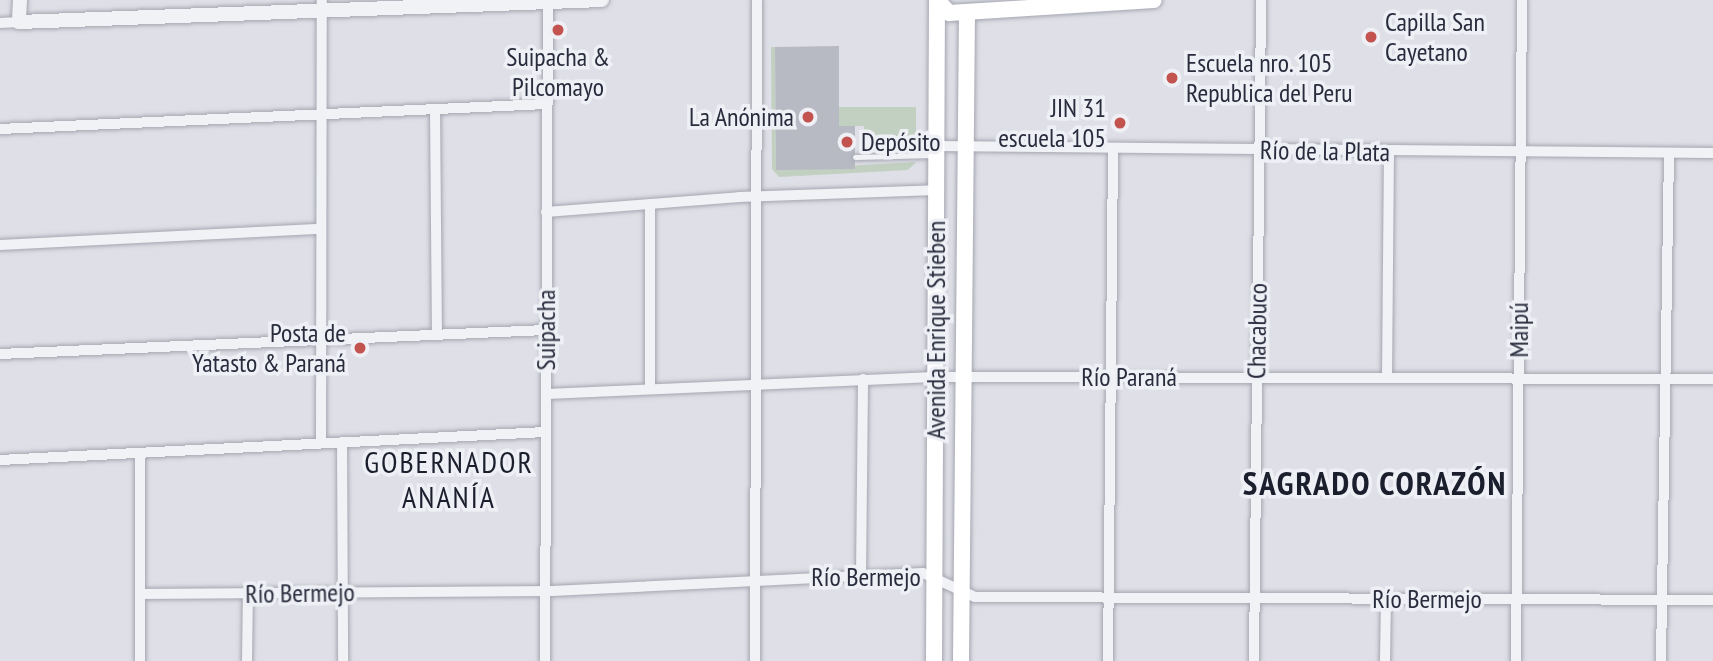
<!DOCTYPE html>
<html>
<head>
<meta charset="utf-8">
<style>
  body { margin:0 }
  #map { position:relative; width:1713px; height:661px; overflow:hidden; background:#dfe0e7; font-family:"PT Sans Narrow",sans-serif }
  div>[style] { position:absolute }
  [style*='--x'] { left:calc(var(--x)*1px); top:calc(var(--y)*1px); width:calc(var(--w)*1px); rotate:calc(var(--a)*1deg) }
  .green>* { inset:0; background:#c2d0c1 }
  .building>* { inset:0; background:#b7b9c3 }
  .roads { filter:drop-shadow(0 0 2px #a5a6b1) drop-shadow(0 0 2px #a5a6b1) }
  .service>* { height:5px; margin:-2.5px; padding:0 2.5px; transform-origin:2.5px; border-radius:2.5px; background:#f1f2f6 }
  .minor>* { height:10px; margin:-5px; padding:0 5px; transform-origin:5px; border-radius:5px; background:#f1f2f6 }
  .tertiary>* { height:14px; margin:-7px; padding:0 7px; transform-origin:7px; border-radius:7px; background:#f1f2f6 }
  .secondary>* { height:16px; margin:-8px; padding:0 8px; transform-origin:8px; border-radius:8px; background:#fff }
  .dots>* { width:19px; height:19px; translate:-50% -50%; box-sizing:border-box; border:4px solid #eef0f5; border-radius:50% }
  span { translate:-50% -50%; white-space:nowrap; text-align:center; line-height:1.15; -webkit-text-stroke:7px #eef0f5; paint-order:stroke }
  .poi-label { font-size:26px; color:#292c3d }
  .left { translate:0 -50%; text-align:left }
  .right { translate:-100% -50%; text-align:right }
  .street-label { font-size:26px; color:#292c3d }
  .quarter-label { font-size:30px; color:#1b1e2d; letter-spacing:2px }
  .district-label { font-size:33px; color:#1b1e2d; font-weight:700; letter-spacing:2px }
</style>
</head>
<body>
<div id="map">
  <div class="green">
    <div style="clip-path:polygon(771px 47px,775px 47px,776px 170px,916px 162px,908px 170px,779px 177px,772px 169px)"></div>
    <div style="clip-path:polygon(839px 107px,916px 107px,916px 149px,864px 147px,864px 126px,839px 126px)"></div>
  </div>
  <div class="building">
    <div style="clip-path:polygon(839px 46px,839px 126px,855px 126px,855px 169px,776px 170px,775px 47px)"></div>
  </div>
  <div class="roads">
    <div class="service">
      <div style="--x:855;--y:157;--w:78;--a:-1.5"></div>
    </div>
    <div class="minor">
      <div style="--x:0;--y:23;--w:19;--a:-3"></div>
      <div style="--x:435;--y:109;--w:226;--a:89.5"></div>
      <div style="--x:0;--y:129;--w:548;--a:-2.62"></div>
      <div style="--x:936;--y:146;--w:777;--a:0.52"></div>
      <div style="--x:546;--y:212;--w:194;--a:-4.4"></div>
      <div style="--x:739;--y:197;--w:197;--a:-2"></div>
      <div style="--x:0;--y:245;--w:321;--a:-2.9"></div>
      <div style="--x:0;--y:354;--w:547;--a:-2.52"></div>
      <div style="--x:1387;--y:378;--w:226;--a:-89.5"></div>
      <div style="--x:650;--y:389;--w:185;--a:-90"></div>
      <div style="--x:546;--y:394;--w:389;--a:-2.5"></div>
      <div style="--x:935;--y:377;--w:778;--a:0.15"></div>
      <div style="--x:342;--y:442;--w:219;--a:89.7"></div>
      <div style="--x:321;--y:443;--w:443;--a:-89.9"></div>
      <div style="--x:140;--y:453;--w:208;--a:90"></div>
      <div style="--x:0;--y:460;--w:547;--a:-2.94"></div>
      <div style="--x:861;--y:575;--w:196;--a:-89.4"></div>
      <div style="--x:140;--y:594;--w:412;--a:-0.4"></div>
      <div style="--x:552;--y:591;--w:371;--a:-2.8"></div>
      <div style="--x:923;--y:573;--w:57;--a:24.8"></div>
      <div style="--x:975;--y:597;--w:738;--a:0.23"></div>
      <div style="--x:247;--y:661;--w:68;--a:-89.2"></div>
      <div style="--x:545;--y:661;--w:661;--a:-89.74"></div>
      <div style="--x:755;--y:661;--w:661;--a:-89.83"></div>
      <div style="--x:1108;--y:661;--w:513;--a:-89.44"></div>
      <div style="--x:1254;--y:661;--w:661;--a:-89.39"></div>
      <div style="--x:1385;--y:661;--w:63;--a:-89.1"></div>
      <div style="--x:1516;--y:661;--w:661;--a:-89.48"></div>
      <div style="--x:1661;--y:661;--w:508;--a:-89.1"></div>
    </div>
    <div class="tertiary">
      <div style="--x:20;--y:0;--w:22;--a:93"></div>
      <div style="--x:19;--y:22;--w:583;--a:-2.16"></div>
    </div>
    <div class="secondary">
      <div style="--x:937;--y:0;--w:18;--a:47"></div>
      <div style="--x:949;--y:13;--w:205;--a:-3.6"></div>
      <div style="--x:934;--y:661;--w:661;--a:-89.74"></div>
      <div style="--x:961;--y:661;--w:649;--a:-89.47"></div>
    </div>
  </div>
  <div class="dots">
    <div style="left:558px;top:30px;background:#c2534e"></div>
    <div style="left:1371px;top:37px;background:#c2534e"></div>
    <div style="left:1172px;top:78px;background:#c2534e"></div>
    <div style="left:808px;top:117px;background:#c2534e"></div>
    <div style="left:1120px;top:123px;background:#c2534e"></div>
    <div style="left:847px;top:142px;background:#c2534e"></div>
    <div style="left:360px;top:348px;background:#c2534e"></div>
  </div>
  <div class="poi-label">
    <span class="left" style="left:1385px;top:37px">Capilla San<br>Cayetano</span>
    <span style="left:558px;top:72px">Suipacha &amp;<br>Pilcomayo</span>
    <span class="left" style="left:1186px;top:78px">Escuela nro. 105<br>Republica del Peru</span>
    <span class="right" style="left:1106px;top:123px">JIN 31<br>escuela 105</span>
    <span class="right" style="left:794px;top:117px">La Anónima</span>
    <span class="left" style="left:861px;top:142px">Depósito</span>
    <span class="right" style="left:346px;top:348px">Posta de<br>Yatasto &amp; Paraná</span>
  </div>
  <div class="street-label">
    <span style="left:1325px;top:151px;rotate:1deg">Río de la Plata</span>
    <span style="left:546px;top:330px;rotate:-90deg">Suipacha</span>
    <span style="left:936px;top:330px;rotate:-90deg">Avenida Enrique Stieben</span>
    <span style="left:1519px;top:330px;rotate:-90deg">Maipú</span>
    <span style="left:1257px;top:331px;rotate:-89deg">Chacabuco</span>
    <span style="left:1129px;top:377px">Río Paraná</span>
    <span style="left:866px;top:577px">Río Bermejo</span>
    <span style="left:300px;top:593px;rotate:-1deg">Río Bermejo</span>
    <span style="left:1427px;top:599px">Río Bermejo</span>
  </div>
  <div class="quarter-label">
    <span style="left:449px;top:479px">GOBERNADOR<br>ANANÍA</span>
  </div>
  <div class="district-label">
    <span style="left:1375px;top:483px">SAGRADO CORAZÓN</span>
  </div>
</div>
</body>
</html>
